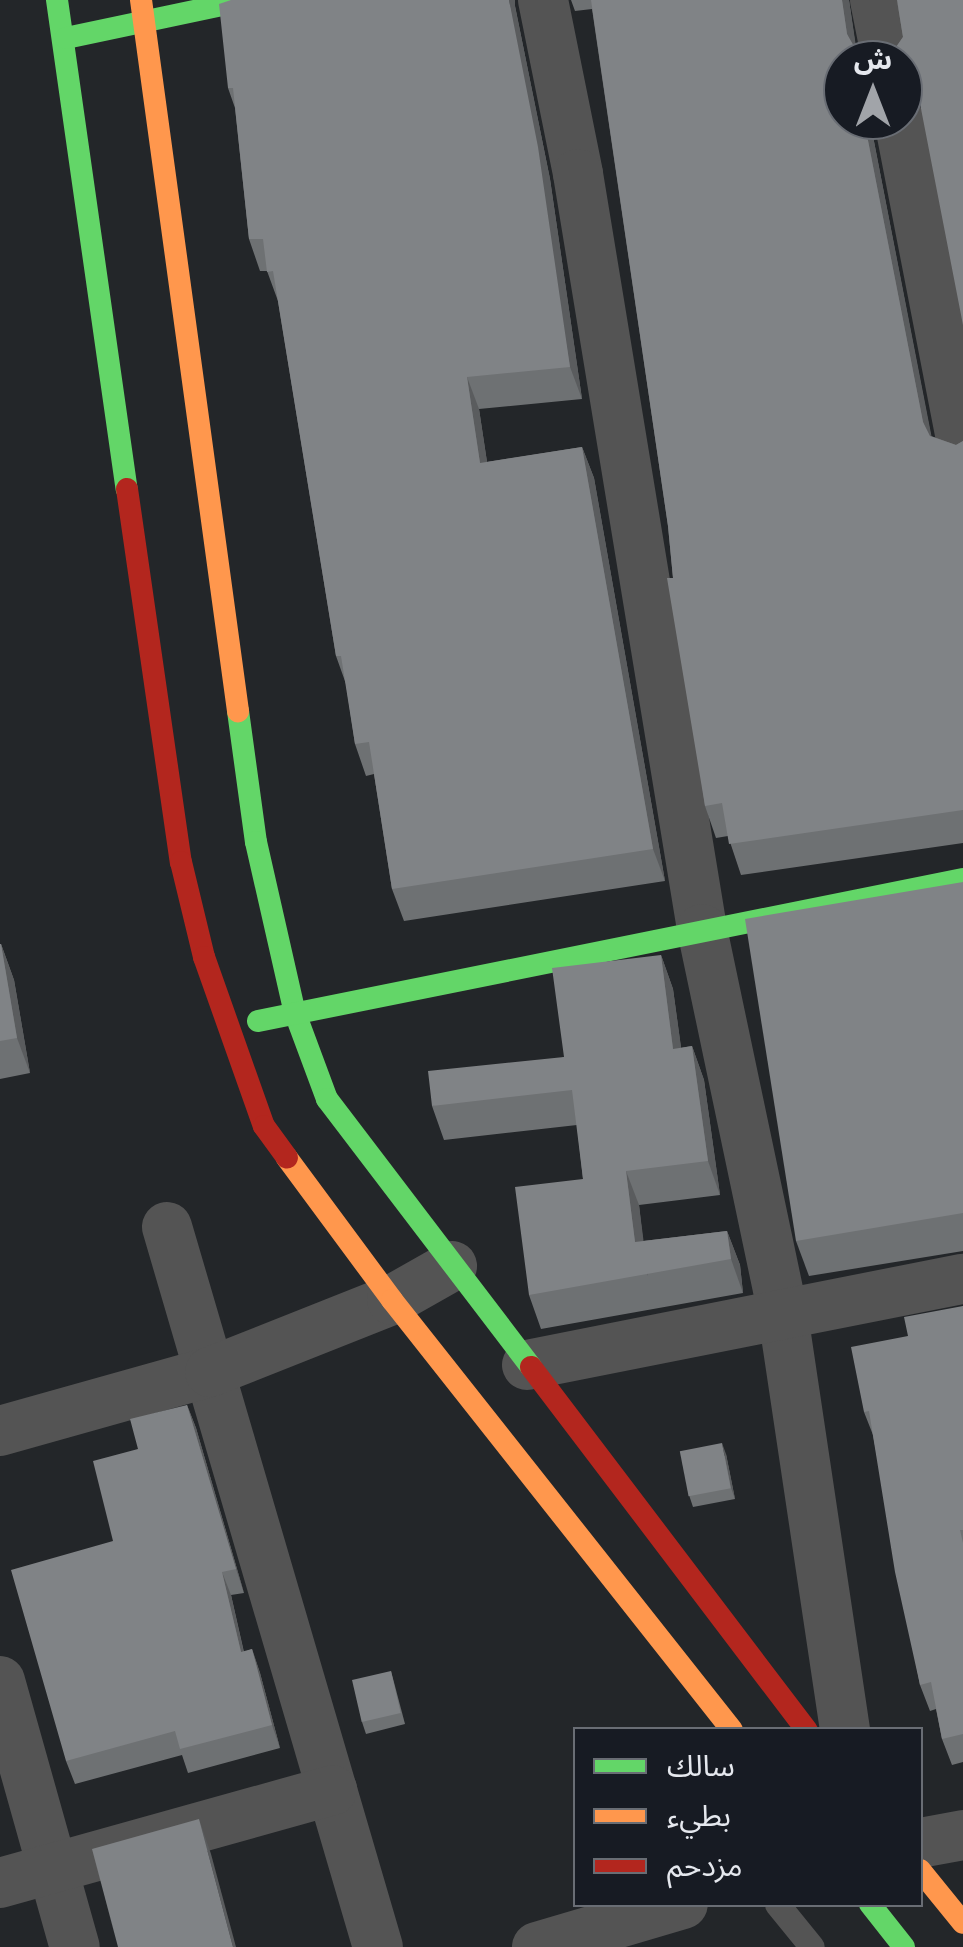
<!DOCTYPE html>
<html>
<head>
<meta charset="utf-8">
<style>
  body { margin:0 }
  #map { position:relative; width:963px; height:1947px; overflow:hidden; background:#232629; font-family:Overpass,"Noto Sans Arabic",sans-serif }
  div>[style] { position:absolute }
  [style*='--x'] { left:calc(var(--x)*1px); top:calc(var(--y)*1px); width:calc(var(--w)*1px); rotate:calc(var(--a)*1deg) }
  .lane>* { height:25px; margin:-12.5px; padding:0 12.5px; transform-origin:12.5px; border-radius:12.5px; background:#545454 }
  .street>* { height:50px; margin:-25px; padding:0 25px; transform-origin:25px; border-radius:25px; background:#545454 }
  .fast>* { height:22px; margin:-11px; padding:0 11px; transform-origin:11px; border-radius:11px; background:#63d668 }
  .slow>* { height:22px; margin:-11px; padding:0 11px; transform-origin:11px; border-radius:11px; background:#ff974d }
  .jam>* { height:22px; margin:-11px; padding:0 11px; transform-origin:11px; border-radius:11px; background:#b3261e }
  .wall>* { inset:0; background:#6e7173 }
  .shaded-wall>* { inset:0; background:#5a5c5e }
  .building>* { inset:0; background:#808386; transform-origin:0 0 }
  span { translate:-50% -50%; white-space:nowrap; text-align:center; line-height:1.15; -webkit-text-stroke:10px #171b23; paint-order:stroke }
  .legend { position:absolute; left:573px; top:1727px; width:350px; height:180px; box-sizing:border-box; background:#171b23; border:2px solid #696d74; margin:0; padding:12px 18px; list-style:none; font-size:30px; color:#e5e8ee }
  .legend li { display:flex; align-items:center; gap:20px; height:50px }
  .legend b { width:50px; border:2px solid #696d74 }
  .north { position:absolute; left:823px; top:40px; width:100px; height:100px; box-sizing:border-box; background:#171b23; border:2px solid #696d74; border-radius:50%; rotate:0deg; font-size:28px; font-weight:700; line-height:40px; text-align:center; color:#e5e8ee }
  .north::after { content:''; display:block; margin:auto; width:35px; height:45px; background:#a1a4a9; clip-path:polygon(50% 0,100% 100%,50% 72%,0 100%) }
</style>
</head>
<body>
<div id="map">
  <div class="lane">
    <div style="--x:777;--y:1904;--w:55;--a:50.9"></div>
  </div>
  <div class="street">
    <div style="--x:543;--y:0;--w:177;--a:78.6"></div>
    <div style="--x:578;--y:174;--w:765;--a:80.67"></div>
    <div style="--x:702;--y:929;--w:394;--a:78.1"></div>
    <div style="--x:783;--y:1315;--w:420;--a:81.5"></div>
    <div style="--x:875;--y:0;--w:61;--a:78.7"></div>
    <div style="--x:899;--y:120;--w:334;--a:79"></div>
    <div style="--x:167;--y:1227;--w:750;--a:73.67"></div>
    <div style="--x:527;--y:1365;--w:444;--a:-11.2"></div>
    <div style="--x:0;--y:1431;--w:218;--a:-15.7"></div>
    <div style="--x:210;--y:1372;--w:196;--a:-21.6"></div>
    <div style="--x:392;--y:1300;--w:69;--a:-29.5"></div>
    <div style="--x:0;--y:1681;--w:276;--a:74.3"></div>
    <div style="--x:920;--y:1843;--w:44;--a:-10.5"></div>
    <div style="--x:0;--y:1883;--w:345;--a:-15.6"></div>
    <div style="--x:537;--y:1947;--w:152;--a:-16.4"></div>
  </div>
  <div class="fast">
    <div style="--x:57;--y:0;--w:494;--a:81.9"></div>
    <div style="--x:66;--y:38;--w:185;--a:-11.9"></div>
    <div style="--x:238;--y:711;--w:132;--a:82.2"></div>
    <div style="--x:256;--y:842;--w:175;--a:77.2"></div>
    <div style="--x:295;--y:1013;--w:92;--a:69.6"></div>
    <div style="--x:327;--y:1099;--w:337;--a:52.7"></div>
    <div style="--x:258;--y:1021;--w:719;--a:-11.39"></div>
    <div style="--x:870;--y:1904;--w:55;--a:51.7"></div>
  </div>
  <div class="slow">
    <div style="--x:141;--y:0;--w:718;--a:82.23"></div>
    <div style="--x:287;--y:1158;--w:177;--a:53.5"></div>
    <div style="--x:392;--y:1300;--w:548;--a:51.67"></div>
    <div style="--x:920;--y:1870;--w:68;--a:50.9"></div>
  </div>
  <div class="jam">
    <div style="--x:127;--y:489;--w:377;--a:81.8"></div>
    <div style="--x:181;--y:862;--w:98;--a:76.4"></div>
    <div style="--x:204;--y:957;--w:179;--a:70.5"></div>
    <div style="--x:264;--y:1126;--w:39;--a:54"></div>
    <div style="--x:531;--y:1367;--w:456;--a:52.8"></div>
  </div>
  <div class="wall">
    <div style="clip-path:polygon(571px 0,849px 0,856px 49px,867px 56px,894px 50px,903px 37px,897px 0,919px 100px,909px 93px,903px 93px,903px 60px,843px 60px,843px 120px,871px 120px,871px 126px,931px 436px,956px 445px,963px 441px,963px 843px,741px 875px,728px 836px,716px 838px,705px 806px,673px 578px,668px 526px,592px 9px,575px 11px)"></div>
    <div style="clip-path:polygon(515px 6px,550px 179px,582px 399px,479px 409px,487px 462px,582px 447px,594px 478px,665px 881px,404px 921px,392px 889px,374px 774px,366px 776px,355px 744px,346px 684px,336px 656px,278px 301px,267px 271px,260px 271px,249px 239px,235px 108px,228px 88px)"></div>
    <div style="clip-path:polygon(963px 882px,963px 1251px,809px 1276px,796px 1241px)"></div>
    <div style="clip-path:polygon(0 944px,1px 944px,14px 980px,30px 1073px,0 1079px)"></div>
    <div style="clip-path:polygon(661px 955px,673px 989px,681px 1048px,692px 1046px,704px 1080px,720px 1195px,639px 1205px,643px 1241px,727px 1231px,740px 1265px,743px 1293px,541px 1329px,529px 1295px,583px 1179px,577px 1125px,444px 1140px,432px 1106px,564px 1057px)"></div>
    <div style="clip-path:polygon(963px 1306px,963px 1762px,952px 1765px,942px 1739px,936px 1709px,930px 1711px,920px 1685px,873px 1435px,864px 1412px,908px 1336px)"></div>
    <div style="clip-path:polygon(187px 1405px,196px 1428px,244px 1593px,231px 1595px,244px 1652px,252px 1649px,260px 1673px,280px 1748px,188px 1773px,182px 1755px,75px 1784px,66px 1761px,113px 1541px,138px 1449px)"></div>
    <div style="clip-path:polygon(726px 1454px,735px 1499px,693px 1507px,689px 1495px)"></div>
    <div style="clip-path:polygon(391px 1671px,405px 1724px,366px 1734px,362px 1722px)"></div>
  </div>
  <div class="shaded-wall">
    <div style="clip-path:polygon(509px 0,515px 0,515px 6px,550px 179px,582px 399px,570px 367px)"></div>
    <div style="clip-path:polygon(842px 0,849px 0,858px 60px,847px 34px)"></div>
    <div style="clip-path:polygon(864px 120px,871px 120px,871px 126px,935px 454px,923px 422px)"></div>
    <div style="clip-path:polygon(467px 377px,479px 409px,492px 495px,480px 463px)"></div>
    <div style="clip-path:polygon(582px 447px,594px 478px,665px 881px,653px 849px)"></div>
    <div style="clip-path:polygon(1px 944px,14px 980px,30px 1073px,17px 1038px)"></div>
    <div style="clip-path:polygon(661px 955px,673px 989px,686px 1083px,673px 1049px)"></div>
    <div style="clip-path:polygon(692px 1046px,704px 1080px,720px 1195px,708px 1161px)"></div>
    <div style="clip-path:polygon(626px 1171px,639px 1205px,648px 1276px,635px 1242px)"></div>
    <div style="clip-path:polygon(727px 1231px,740px 1265px,743px 1293px,731px 1259px)"></div>
    <div style="clip-path:polygon(187px 1405px,196px 1428px,244px 1593px,236px 1569px)"></div>
    <div style="clip-path:polygon(722px 1443px,726px 1454px,735px 1499px,731px 1488px)"></div>
    <div style="clip-path:polygon(222px 1572px,231px 1595px,249px 1676px,241px 1652px)"></div>
    <div style="clip-path:polygon(252px 1649px,260px 1673px,280px 1748px,272px 1725px)"></div>
    <div style="clip-path:polygon(199px 1819px,211px 1854px,236px 1947px,233px 1947px)"></div>
  </div>
  <div class="building">
    <div style="clip-path:polygon(231px 0,509px 0,538px 147px,570px 367px,467px 377px,480px 463px,582px 447px,653px 849px,392px 889px,369px 742px,355px 744px,341px 656px,336px 656px,273px 271px,267px 272px,263px 239px,249px 239px,233px 88px,228px 88px,219px 4px)"></div>
    <div style="clip-path:polygon(591px 0,842px 0,847px 34px,855px 48px,867px 56px,894px 50px,903px 37px,897px 0,963px 0,963px 325px,916px 83px,910px 70px,903px 65px,903px 60px,843px 60px,843px 120px,864px 120px,923px 422px,930px 436px,956px 445px,963px 441px,963px 810px,729px 844px,722px 803px,705px 806px,667px 578px,673px 578px,668px 526px)"></div>
    <div style="clip-path:polygon(963px 882px,963px 1213px,796px 1241px,745px 919px)"></div>
    <div style="clip-path:polygon(0 944px,1px 944px,17px 1038px,0 1041px)"></div>
    <div style="clip-path:polygon(661px 955px,673px 1049px,692px 1046px,708px 1161px,626px 1171px,635px 1242px,727px 1231px,731px 1259px,529px 1295px,515px 1187px,583px 1179px,572px 1090px,432px 1106px,428px 1071px,564px 1057px,552px 968px)"></div>
    <div style="clip-path:polygon(963px 1306px,963px 1530px,960px 1530px,963px 1543px,963px 1734px,942px 1739px,931px 1682px,920px 1685px,895px 1572px,869px 1411px,864px 1412px,851px 1347px,908px 1336px,904px 1317px)"></div>
    <div style="clip-path:polygon(187px 1405px,236px 1569px,222px 1572px,241px 1652px,252px 1649px,272px 1725px,180px 1749px,175px 1731px,66px 1761px,11px 1570px,113px 1541px,93px 1461px,138px 1449px,130px 1419px)"></div>
    <div style="left:722px;top:1443px;width:46px;height:43px;rotate:79deg"></div>
    <div style="left:391px;top:1671px;width:43px;height:40px;rotate:77deg"></div>
    <div style="clip-path:polygon(199px 1819px,233px 1947px,118px 1947px,92px 1849px)"></div>
  </div>
  <ul class="legend">
  <li><b style="height:12px;background:#63d668"></b>سالك</li>
  <li><b style="height:12px;background:#ff974d"></b>بطيء</li>
  <li><b style="height:12px;background:#b3261e"></b>مزدحم</li>
  </ul>
  <div class="north">ش</div>
</div>
</body>
</html>
